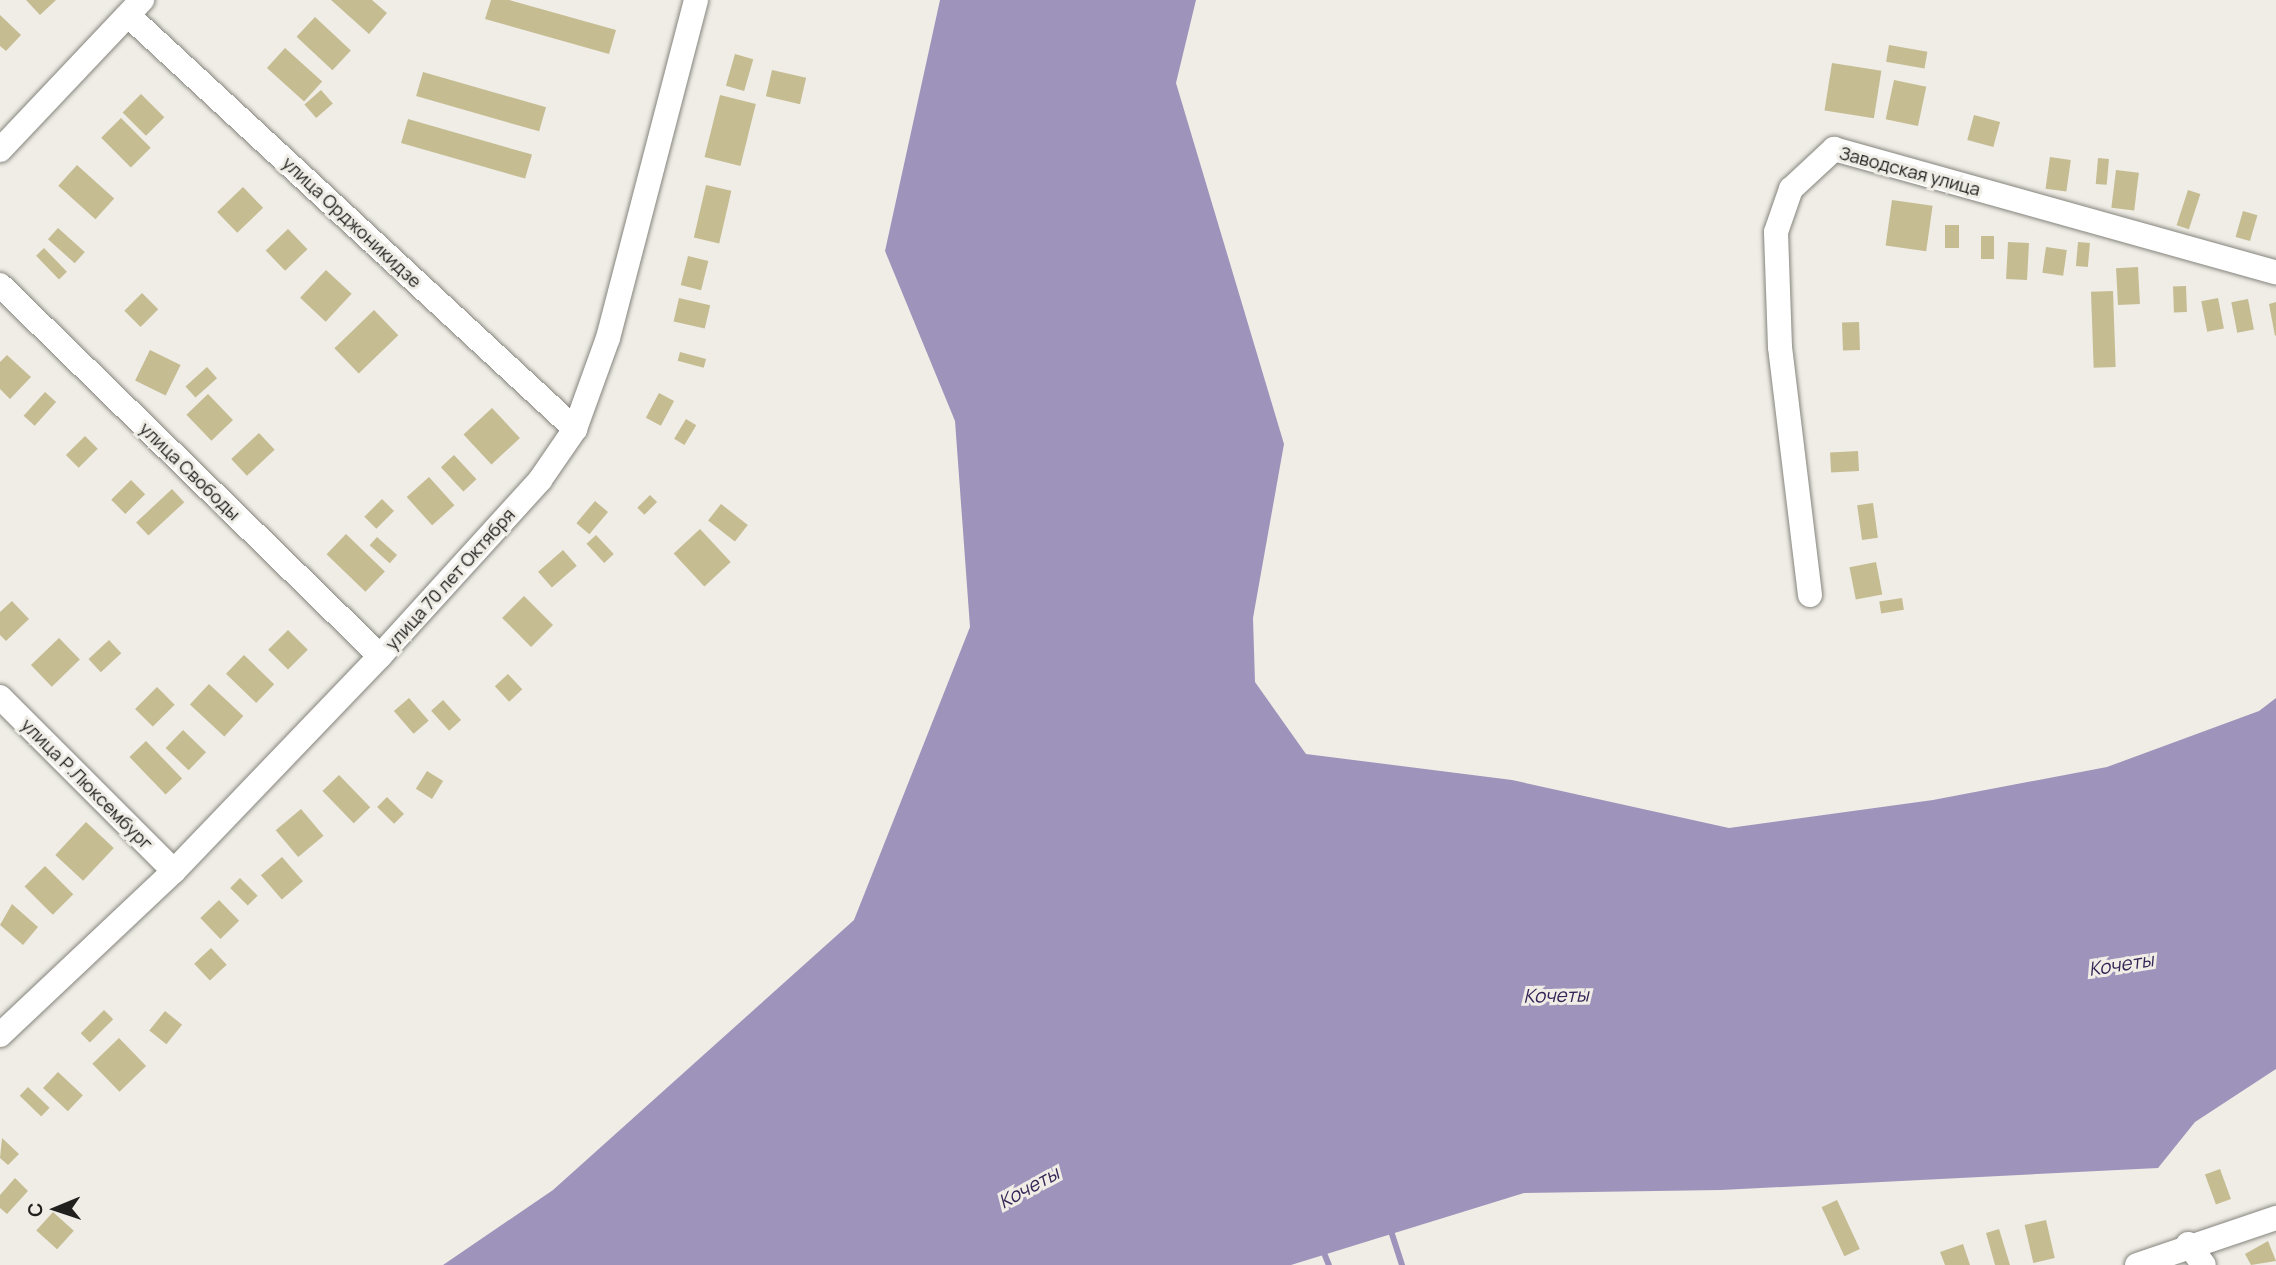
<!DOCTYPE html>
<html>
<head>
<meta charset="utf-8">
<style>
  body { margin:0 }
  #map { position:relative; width:2276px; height:1265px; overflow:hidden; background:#efede6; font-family:Manrope,sans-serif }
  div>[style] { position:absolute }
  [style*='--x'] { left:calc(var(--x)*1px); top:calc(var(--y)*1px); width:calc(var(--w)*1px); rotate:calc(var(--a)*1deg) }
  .water>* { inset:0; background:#9e94bb }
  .stream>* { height:6px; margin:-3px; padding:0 3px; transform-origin:3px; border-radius:3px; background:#9e94bb }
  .building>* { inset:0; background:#c5bc92; transform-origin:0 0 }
  .roads { filter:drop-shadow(0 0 2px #85847d) drop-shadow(0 0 2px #85847d) }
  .street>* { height:24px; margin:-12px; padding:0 12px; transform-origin:12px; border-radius:12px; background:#fff }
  span { translate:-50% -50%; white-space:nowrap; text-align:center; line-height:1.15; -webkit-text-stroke:6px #efede6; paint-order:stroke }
  .street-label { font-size:18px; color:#21201e }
  .water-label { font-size:19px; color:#352456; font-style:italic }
  .north { position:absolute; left:21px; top:1174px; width:70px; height:70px; -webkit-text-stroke:5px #efede6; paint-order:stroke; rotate:268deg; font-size:19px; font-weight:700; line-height:28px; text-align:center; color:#21201e }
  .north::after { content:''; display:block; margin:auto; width:24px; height:32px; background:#21201e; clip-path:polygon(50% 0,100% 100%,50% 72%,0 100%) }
</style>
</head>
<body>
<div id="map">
  <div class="water">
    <div style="clip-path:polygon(940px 0,1196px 0,1176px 83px,1284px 444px,1253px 618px,1255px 682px,1306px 754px,1512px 780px,1729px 828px,1933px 800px,2107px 767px,2259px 711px,2276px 698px,2276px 1069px,2195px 1122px,2158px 1168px,1721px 1190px,1524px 1193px,1291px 1265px,443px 1265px,553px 1190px,854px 920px,970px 627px,955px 421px,885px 251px)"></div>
  </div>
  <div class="stream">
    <div style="--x:1390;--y:1228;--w:39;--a:72"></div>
    <div style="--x:1322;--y:1248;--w:18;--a:68"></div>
  </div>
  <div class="building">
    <div style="clip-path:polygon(26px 0,56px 0,40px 15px)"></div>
    <div style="clip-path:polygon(331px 0,372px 0,387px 13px,369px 34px)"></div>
    <div style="clip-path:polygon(491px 0,509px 0,616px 30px,609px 54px,485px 19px)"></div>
    <div style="clip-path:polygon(0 15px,21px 35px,6px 51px,0 46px)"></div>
    <div style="left:315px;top:17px;width:49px;height:27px;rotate:43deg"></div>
    <div style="left:1889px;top:45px;width:39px;height:17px;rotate:10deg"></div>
    <div style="left:285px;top:48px;width:50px;height:27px;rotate:42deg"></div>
    <div style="left:735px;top:54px;width:19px;height:33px;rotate:16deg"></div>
    <div style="left:1832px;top:63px;width:50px;height:48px;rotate:9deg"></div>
    <div style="left:772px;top:70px;width:35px;height:27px;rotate:13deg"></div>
    <div style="left:423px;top:72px;width:128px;height:25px;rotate:16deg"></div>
    <div style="left:1894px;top:80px;width:33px;height:40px;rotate:12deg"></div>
    <div style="left:321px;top:90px;width:18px;height:22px;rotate:49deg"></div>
    <div style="left:141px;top:94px;width:33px;height:26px;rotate:45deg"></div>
    <div style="left:720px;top:95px;width:37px;height:64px;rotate:14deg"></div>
    <div style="left:1974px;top:115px;width:27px;height:26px;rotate:15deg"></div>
    <div style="left:121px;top:118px;width:42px;height:28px;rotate:45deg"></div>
    <div style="left:408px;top:119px;width:129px;height:25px;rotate:16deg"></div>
    <div style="left:2050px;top:157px;width:21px;height:32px;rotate:8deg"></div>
    <div style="left:2098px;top:158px;width:11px;height:26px;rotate:5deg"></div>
    <div style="left:77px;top:165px;width:50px;height:28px;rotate:42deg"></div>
    <div style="left:2116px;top:170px;width:23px;height:38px;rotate:7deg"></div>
    <div style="left:706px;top:185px;width:26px;height:54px;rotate:13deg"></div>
    <div style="left:243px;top:187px;width:29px;height:36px;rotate:46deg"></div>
    <div style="left:2188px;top:190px;width:13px;height:37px;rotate:18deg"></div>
    <div style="left:1892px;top:200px;width:41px;height:46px;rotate:8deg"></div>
    <div style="left:2243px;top:211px;width:15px;height:27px;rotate:16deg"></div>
    <div style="left:1945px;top:225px;width:14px;height:23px"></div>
    <div style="left:58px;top:228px;width:36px;height:15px;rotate:42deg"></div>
    <div style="left:288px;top:229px;width:28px;height:31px;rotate:46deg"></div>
    <div style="left:1981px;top:236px;width:13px;height:23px"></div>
    <div style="left:2008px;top:242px;width:21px;height:37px;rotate:3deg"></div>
    <div style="left:2078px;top:242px;width:12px;height:24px;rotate:5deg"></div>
    <div style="left:2046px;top:247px;width:21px;height:26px;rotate:8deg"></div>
    <div style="left:44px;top:248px;width:33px;height:11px;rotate:46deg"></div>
    <div style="left:688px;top:256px;width:21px;height:30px;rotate:14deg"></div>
    <div style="left:2138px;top:267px;width:37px;height:22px;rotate:87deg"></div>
    <div style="left:326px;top:270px;width:35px;height:38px;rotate:43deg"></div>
    <div style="left:2186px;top:286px;width:26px;height:13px;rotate:88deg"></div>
    <div style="left:2113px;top:291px;width:76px;height:22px;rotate:88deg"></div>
    <div style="left:142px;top:293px;width:23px;height:25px;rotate:45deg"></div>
    <div style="left:679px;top:298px;width:32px;height:24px;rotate:13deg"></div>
    <div style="left:2218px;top:298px;width:31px;height:17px;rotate:79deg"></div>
    <div style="left:2248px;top:299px;width:31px;height:17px;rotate:79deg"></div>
    <div style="clip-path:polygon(2276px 302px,2276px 335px,2275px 336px,2269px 304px)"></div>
    <div style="left:374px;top:310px;width:35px;height:55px;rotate:46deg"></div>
    <div style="left:1859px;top:322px;width:28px;height:17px;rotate:88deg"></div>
    <div style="left:150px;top:350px;width:34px;height:34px;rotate:26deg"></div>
    <div style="left:680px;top:352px;width:27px;height:9px;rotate:15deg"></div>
    <div style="clip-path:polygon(7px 355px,31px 377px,10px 399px,0 389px,0 362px)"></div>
    <div style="left:207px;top:367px;width:15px;height:29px;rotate:48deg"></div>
    <div style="left:45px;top:392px;width:15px;height:32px;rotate:42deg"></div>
    <div style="left:659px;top:393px;width:17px;height:28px;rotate:28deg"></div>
    <div style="left:208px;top:394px;width:36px;height:30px;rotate:46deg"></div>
    <div style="left:492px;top:408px;width:41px;height:39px;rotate:47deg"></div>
    <div style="left:686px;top:419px;width:12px;height:23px;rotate:31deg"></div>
    <div style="left:259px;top:433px;width:23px;height:38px;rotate:47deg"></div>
    <div style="left:85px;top:436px;width:18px;height:27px;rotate:45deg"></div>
    <div style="left:1858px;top:451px;width:20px;height:28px;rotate:87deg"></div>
    <div style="left:454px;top:455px;width:33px;height:18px;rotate:47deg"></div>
    <div style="left:429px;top:477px;width:38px;height:30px;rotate:48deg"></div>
    <div style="left:131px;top:480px;width:20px;height:28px;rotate:45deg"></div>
    <div style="left:172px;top:489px;width:18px;height:49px;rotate:47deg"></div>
    <div style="left:650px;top:495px;width:10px;height:18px;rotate:45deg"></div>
    <div style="left:382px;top:499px;width:17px;height:25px;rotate:45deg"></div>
    <div style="left:595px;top:501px;width:17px;height:29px;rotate:40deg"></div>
    <div style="left:1873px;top:503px;width:35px;height:16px;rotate:82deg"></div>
    <div style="left:721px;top:504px;width:34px;height:21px;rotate:38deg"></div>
    <div style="left:700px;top:529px;width:45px;height:36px;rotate:47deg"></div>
    <div style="left:346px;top:534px;width:54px;height:28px;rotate:44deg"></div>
    <div style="left:596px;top:535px;width:26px;height:13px;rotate:47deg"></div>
    <div style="left:377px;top:537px;width:27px;height:11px;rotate:42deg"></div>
    <div style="left:563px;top:550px;width:21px;height:33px;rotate:49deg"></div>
    <div style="left:1876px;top:562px;width:33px;height:27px;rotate:79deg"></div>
    <div style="left:524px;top:596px;width:41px;height:31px;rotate:45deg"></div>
    <div style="left:1902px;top:598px;width:12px;height:23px;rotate:81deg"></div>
    <div style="clip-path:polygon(12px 601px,29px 619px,6px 641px,0 635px,0 612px)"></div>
    <div style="left:288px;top:630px;width:28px;height:28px;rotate:45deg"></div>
    <div style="left:59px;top:638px;width:30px;height:39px;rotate:46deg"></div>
    <div style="left:109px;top:640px;width:18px;height:28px;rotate:47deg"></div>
    <div style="left:244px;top:655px;width:42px;height:26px;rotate:44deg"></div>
    <div style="left:508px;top:674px;width:21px;height:18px;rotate:47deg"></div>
    <div style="left:209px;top:684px;width:47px;height:28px;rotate:43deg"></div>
    <div style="left:157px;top:687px;width:25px;height:31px;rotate:45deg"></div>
    <div style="left:409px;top:698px;width:30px;height:20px;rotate:49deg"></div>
    <div style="left:443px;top:700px;width:27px;height:16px;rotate:48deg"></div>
    <div style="left:183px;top:730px;width:32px;height:25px;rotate:44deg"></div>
    <div style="left:146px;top:741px;width:52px;height:23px;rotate:46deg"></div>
    <div style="left:427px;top:771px;width:19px;height:21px;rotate:32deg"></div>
    <div style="left:339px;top:775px;width:45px;height:23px;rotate:46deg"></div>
    <div style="left:387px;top:797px;width:24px;height:14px;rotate:45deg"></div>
    <div style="left:301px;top:809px;width:35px;height:33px;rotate:50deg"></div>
    <div style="left:86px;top:822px;width:38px;height:45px;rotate:43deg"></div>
    <div style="left:282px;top:857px;width:32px;height:28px;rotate:49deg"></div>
    <div style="left:45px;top:866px;width:40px;height:29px;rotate:45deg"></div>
    <div style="left:240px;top:878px;width:25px;height:14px;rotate:45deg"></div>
    <div style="left:219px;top:900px;width:29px;height:26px;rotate:46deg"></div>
    <div style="clip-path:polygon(12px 904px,38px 927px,23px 945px,0 925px)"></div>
    <div style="left:211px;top:948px;width:23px;height:23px;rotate:47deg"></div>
    <div style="left:104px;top:1010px;width:13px;height:33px;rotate:45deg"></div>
    <div style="left:165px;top:1011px;width:22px;height:25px;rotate:39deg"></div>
    <div style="left:119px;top:1038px;width:39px;height:37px;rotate:46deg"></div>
    <div style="left:58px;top:1072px;width:34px;height:22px;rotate:43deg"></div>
    <div style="left:28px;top:1087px;width:30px;height:12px;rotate:44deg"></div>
    <div style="clip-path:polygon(2px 1138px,19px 1154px,8px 1165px,0 1158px)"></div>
    <div style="left:2220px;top:1169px;width:32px;height:16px;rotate:70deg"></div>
    <div style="clip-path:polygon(15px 1178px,28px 1191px,7px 1214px,0 1208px,0 1195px)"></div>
    <div style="left:1837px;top:1200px;width:54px;height:17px;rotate:65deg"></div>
    <div style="left:53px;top:1212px;width:28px;height:25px;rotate:42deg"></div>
    <div style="left:2046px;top:1220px;width:39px;height:22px;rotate:77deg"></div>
    <div style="clip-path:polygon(1999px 1229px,2010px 1265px,1995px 1265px,1986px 1233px)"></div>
    <div style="clip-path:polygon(2268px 1241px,2276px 1261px,2251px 1265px,2245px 1254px)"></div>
    <div style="clip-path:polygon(1963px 1244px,1970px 1265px,1945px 1265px,1940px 1252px)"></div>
  </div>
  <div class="roads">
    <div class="street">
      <div style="--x:129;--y:16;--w:608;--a:42.8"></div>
      <div style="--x:0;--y:150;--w:207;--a:-46.6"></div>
      <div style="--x:0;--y:285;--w:531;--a:44.31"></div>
      <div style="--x:1810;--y:595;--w:250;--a:-96.9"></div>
      <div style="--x:1780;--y:347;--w:115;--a:-92"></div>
      <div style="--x:1776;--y:232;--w:46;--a:-70.8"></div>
      <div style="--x:1791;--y:189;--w:59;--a:-42.9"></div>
      <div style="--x:1834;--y:149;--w:459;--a:15.6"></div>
      <div style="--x:0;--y:697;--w:246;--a:45"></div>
      <div style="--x:0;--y:1035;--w:239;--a:-43.3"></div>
      <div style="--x:174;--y:871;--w:298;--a:-46.2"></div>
      <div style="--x:380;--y:656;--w:238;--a:-47.7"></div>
      <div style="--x:540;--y:480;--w:62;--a:-55.5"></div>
      <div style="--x:575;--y:429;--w:97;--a:-70.1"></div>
      <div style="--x:608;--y:338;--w:349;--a:-75.4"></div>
      <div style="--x:2188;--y:1244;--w:26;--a:53"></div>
      <div style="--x:2137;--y:1265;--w:147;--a:-18.7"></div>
    </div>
  </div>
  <div class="street-label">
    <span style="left:1910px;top:171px;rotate:15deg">Заводская улица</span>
    <span style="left:352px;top:222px;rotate:43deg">улица Орджоникидзе</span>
    <span style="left:190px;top:471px;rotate:44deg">улица Свободы</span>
    <span style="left:450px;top:579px;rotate:-48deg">улица 70 лет Октября</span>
    <span style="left:87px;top:784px;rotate:45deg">улица Р.Люксембург</span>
  </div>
  <div class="water-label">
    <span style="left:2121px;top:965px;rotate:-9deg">Кочеты</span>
    <span style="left:1556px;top:996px;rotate:-1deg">Кочеты</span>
    <span style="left:1029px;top:1188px;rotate:-29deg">Кочеты</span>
  </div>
  <div class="north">С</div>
</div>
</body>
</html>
